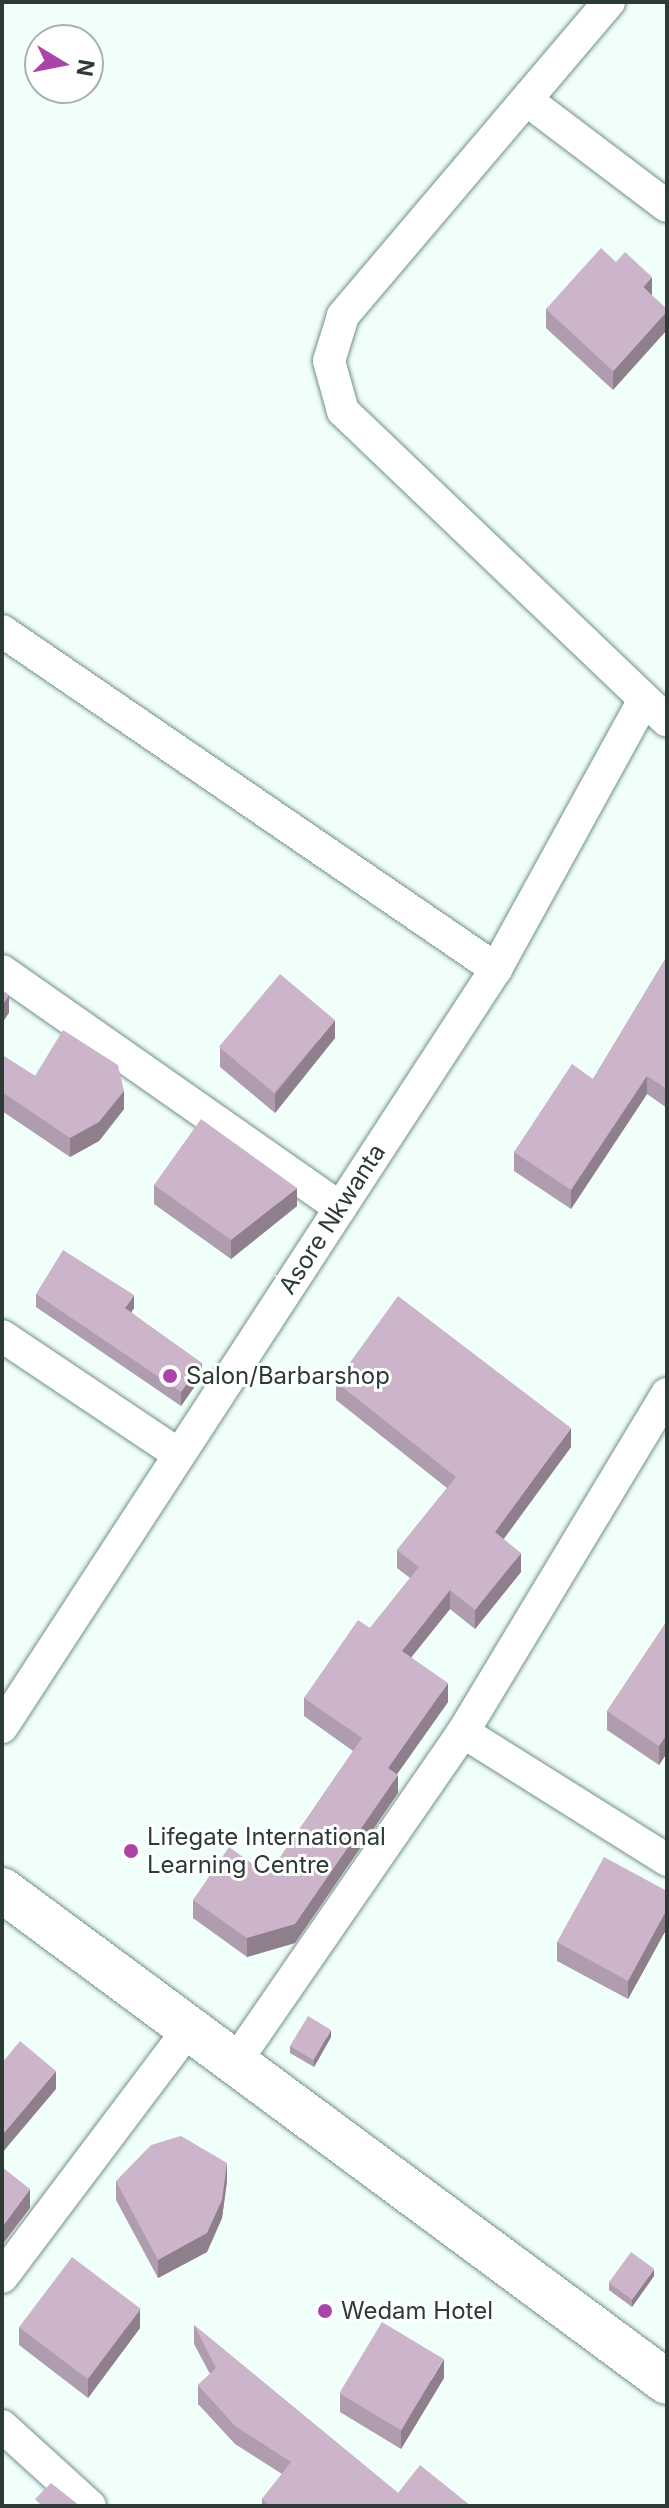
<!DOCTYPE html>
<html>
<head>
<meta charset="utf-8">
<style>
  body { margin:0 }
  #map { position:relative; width:669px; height:2508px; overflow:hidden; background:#f1fffb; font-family:Inter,sans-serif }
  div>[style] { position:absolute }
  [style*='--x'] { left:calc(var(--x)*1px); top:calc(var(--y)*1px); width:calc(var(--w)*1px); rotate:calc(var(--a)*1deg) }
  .roads { filter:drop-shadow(0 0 2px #719189) drop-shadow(0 0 2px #719189) }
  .street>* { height:32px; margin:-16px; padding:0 16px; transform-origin:16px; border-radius:16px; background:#fff }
  .secondary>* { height:44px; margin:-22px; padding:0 22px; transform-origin:22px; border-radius:22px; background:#fff }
  .wall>* { inset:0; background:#af9cae }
  .shaded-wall>* { inset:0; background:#8f7f8d }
  .building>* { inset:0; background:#ccb5ca; transform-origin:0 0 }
  .dots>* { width:22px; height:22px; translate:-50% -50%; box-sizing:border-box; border:4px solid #fff; border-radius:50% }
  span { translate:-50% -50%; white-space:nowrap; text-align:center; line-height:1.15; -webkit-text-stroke:6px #fff; paint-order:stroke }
  .street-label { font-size:24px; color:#2d3b37 }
  .poi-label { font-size:24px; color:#2d3b37 }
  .left { translate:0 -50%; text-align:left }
  .frame { position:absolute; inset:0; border:4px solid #2d3b37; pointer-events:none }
  .north { position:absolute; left:24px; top:24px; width:80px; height:80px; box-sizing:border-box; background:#fff; border:2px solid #abb1af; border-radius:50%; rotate:100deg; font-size:22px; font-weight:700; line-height:32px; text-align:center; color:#2d3b37 }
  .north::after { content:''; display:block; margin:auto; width:28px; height:36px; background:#ab44a8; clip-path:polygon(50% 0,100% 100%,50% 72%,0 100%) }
</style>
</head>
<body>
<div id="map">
  <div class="roads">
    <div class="street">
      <div style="--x:609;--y:2;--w:412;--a:130.3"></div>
      <div style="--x:343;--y:316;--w:47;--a:107.3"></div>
      <div style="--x:329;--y:361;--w:52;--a:74.4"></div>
      <div style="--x:343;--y:411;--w:448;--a:43.7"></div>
      <div style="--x:528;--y:101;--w:174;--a:37.1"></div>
      <div style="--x:2;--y:631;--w:599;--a:34.38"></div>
      <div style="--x:2;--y:971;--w:413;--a:35"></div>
      <div style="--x:2;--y:1336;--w:212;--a:33.8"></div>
      <div style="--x:2;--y:1727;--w:905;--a:-56.91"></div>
      <div style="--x:496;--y:969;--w:307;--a:-61.2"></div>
      <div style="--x:463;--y:1732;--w:241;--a:32.1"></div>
      <div style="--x:234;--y:2064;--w:403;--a:-55.4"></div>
      <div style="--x:463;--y:1732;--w:395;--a:-58.9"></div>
      <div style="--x:2;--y:2277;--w:309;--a:-53"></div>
      <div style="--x:2;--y:2426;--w:119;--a:42.3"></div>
    </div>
    <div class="secondary">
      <div style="--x:2;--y:1890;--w:827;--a:36.5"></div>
    </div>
  </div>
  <div class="wall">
    <div style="clip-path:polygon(616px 262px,613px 390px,546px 328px,546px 309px)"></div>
    <div style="clip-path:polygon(667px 956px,667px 1108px,647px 1094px,571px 1209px,514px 1171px,514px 1152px,593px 1079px)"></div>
    <div style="clip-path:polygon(335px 1038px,275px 1113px,220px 1067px,220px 1048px)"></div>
    <div style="clip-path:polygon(2px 1055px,35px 1076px,124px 1109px,99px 1141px,70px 1157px,2px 1111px)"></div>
    <div style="clip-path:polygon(154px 1185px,297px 1206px,231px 1259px,154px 1204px)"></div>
    <div style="clip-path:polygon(36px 1294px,134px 1308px,131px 1312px,202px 1376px,181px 1406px,36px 1307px)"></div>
    <div style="clip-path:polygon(336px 1382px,571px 1447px,503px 1539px,521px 1572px,475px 1629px,450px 1609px,411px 1657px,448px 1702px,397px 1774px,398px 1793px,295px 1943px,247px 1957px,193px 1918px,193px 1900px,268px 1875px,353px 1751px,304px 1716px,304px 1698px,370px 1628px,410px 1578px,397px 1568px,397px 1550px,447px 1488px,336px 1400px)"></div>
    <div style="clip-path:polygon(667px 1621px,667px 1753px,659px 1765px,607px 1730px,607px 1711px)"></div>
    <div style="clip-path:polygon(667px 1891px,667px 1928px,628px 1999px,557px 1961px,557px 1942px)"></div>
    <div style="clip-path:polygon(331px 2037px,314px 2067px,290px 2053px,290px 2046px)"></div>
    <div style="clip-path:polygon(116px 2181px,227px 2181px,222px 2218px,207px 2252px,158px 2278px,116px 2200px)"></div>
    <div style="clip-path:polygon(654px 2276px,632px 2307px,609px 2290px,609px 2283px)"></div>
    <div style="clip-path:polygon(194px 2325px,398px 2493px,471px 2506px,262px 2506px,262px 2499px,282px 2474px,235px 2444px,198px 2404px,198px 2385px,210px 2374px,194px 2344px)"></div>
    <div style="clip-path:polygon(19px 2327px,140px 2328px,88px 2398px,19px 2345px)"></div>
    <div style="clip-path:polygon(444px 2378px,401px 2449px,340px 2412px,340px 2394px)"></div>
  </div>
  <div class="shaded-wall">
    <div style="clip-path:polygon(652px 277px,652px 296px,643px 287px)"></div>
    <div style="clip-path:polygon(667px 311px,667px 330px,613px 390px,613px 371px)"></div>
    <div style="clip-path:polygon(9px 995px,9px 1013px,2px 1023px,2px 1005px)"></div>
    <div style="clip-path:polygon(335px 1020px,335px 1038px,275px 1113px,275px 1094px)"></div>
    <div style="clip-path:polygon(647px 1076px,647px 1094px,571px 1209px,571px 1190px)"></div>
    <div style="clip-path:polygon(124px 1091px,124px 1109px,99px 1141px,70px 1157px,70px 1138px)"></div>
    <div style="clip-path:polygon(297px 1188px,297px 1206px,231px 1259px,231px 1240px)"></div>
    <div style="clip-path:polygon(134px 1295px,134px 1308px,125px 1322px,125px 1308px)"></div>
    <div style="clip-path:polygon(202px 1363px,202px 1376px,181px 1406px,181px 1392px)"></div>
    <div style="clip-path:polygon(571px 1428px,571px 1447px,495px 1551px,495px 1532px)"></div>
    <div style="clip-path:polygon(521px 1553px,521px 1572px,475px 1629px,475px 1610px)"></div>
    <div style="clip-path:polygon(450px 1590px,450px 1609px,402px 1669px,402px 1651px)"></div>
    <div style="clip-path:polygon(448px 1683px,448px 1702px,388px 1787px,388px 1768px)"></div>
    <div style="clip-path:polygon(667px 1734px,667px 1753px,659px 1765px,659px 1746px)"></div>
    <div style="clip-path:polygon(398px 1775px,398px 1793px,295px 1943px,247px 1957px,247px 1938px)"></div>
    <div style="clip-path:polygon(667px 1909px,667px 1928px,628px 1999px,628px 1981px)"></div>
    <div style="clip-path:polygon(331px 2030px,331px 2037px,314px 2067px,314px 2060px)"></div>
    <div style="clip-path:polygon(56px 2071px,56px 2089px,2px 2153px,2px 2135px)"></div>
    <div style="clip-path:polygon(227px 2163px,227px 2181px,222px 2218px,207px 2252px,158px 2278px,158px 2260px)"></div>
    <div style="clip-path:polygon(30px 2189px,30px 2208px,2px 2245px,2px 2227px)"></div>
    <div style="clip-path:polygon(654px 2269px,654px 2276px,632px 2307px,632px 2299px)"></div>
    <div style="clip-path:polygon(140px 2309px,140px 2328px,88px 2398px,88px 2379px)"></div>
    <div style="clip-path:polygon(444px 2359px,444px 2378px,401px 2449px,401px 2431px)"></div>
  </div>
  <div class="building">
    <div style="clip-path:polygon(601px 248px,616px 262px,625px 252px,652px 277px,643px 287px,667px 309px,667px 311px,613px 371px,546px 309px)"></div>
    <div style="clip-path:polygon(667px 956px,667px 1089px,647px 1076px,571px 1190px,514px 1152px,572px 1064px,593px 1079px)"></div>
    <div style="left:280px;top:974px;width:72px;height:95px;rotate:40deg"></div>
    <div style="clip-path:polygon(2px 990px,9px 995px,2px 1005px)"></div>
    <div style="clip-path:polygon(63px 1030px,118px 1065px,124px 1091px,99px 1122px,70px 1138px,2px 1092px,2px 1055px,35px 1076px)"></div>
    <div style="clip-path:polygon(201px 1119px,297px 1188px,231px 1240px,154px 1185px)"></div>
    <div style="clip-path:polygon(63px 1250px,134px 1295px,125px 1308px,202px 1363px,181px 1392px,36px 1294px)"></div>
    <div style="clip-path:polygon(398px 1296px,571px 1428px,495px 1532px,521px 1553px,475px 1610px,450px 1590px,402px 1651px,448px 1683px,388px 1768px,398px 1775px,295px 1924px,247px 1938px,193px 1900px,229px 1847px,268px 1875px,362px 1738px,304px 1698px,358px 1620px,370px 1628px,419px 1567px,397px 1550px,456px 1477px,336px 1382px)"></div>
    <div style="clip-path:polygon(667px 1621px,667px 1734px,659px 1746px,607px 1711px)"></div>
    <div style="clip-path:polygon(604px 1857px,667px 1891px,667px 1909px,628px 1981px,557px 1942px)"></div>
    <div style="left:308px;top:2016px;width:27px;height:35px;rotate:31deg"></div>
    <div style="clip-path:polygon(20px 2041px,56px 2071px,2px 2135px,2px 2063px)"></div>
    <div style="clip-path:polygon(181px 2136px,227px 2163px,222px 2200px,207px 2233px,158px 2260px,116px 2181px,151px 2145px)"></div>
    <div style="clip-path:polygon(2px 2167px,30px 2189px,2px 2227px)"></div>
    <div style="left:631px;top:2252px;width:29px;height:38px;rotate:36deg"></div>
    <div style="left:72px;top:2257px;width:86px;height:88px;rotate:37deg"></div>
    <div style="left:382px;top:2322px;width:72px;height:83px;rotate:31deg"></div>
    <div style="clip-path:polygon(194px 2325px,398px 2493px,420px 2465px,471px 2506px,270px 2506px,262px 2499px,291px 2462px,235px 2426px,198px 2385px,216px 2368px)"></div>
    <div style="clip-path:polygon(51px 2483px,80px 2506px,42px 2506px,35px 2499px)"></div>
  </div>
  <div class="dots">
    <div style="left:170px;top:1376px;background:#ab44a8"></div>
    <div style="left:131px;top:1851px;background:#ab44a8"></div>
    <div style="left:325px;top:2311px;background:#ab44a8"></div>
  </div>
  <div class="street-label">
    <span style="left:332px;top:1219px;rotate:-57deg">Asore Nkwanta</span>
  </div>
  <div class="poi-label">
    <span class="left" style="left:186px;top:1376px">Salon/Barbarshop</span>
    <span class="left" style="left:147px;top:1851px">Lifegate International<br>Learning Centre</span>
    <span class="left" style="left:341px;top:2311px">Wedam Hotel</span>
  </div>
  <div class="frame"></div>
  <div class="north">N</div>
</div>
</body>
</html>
